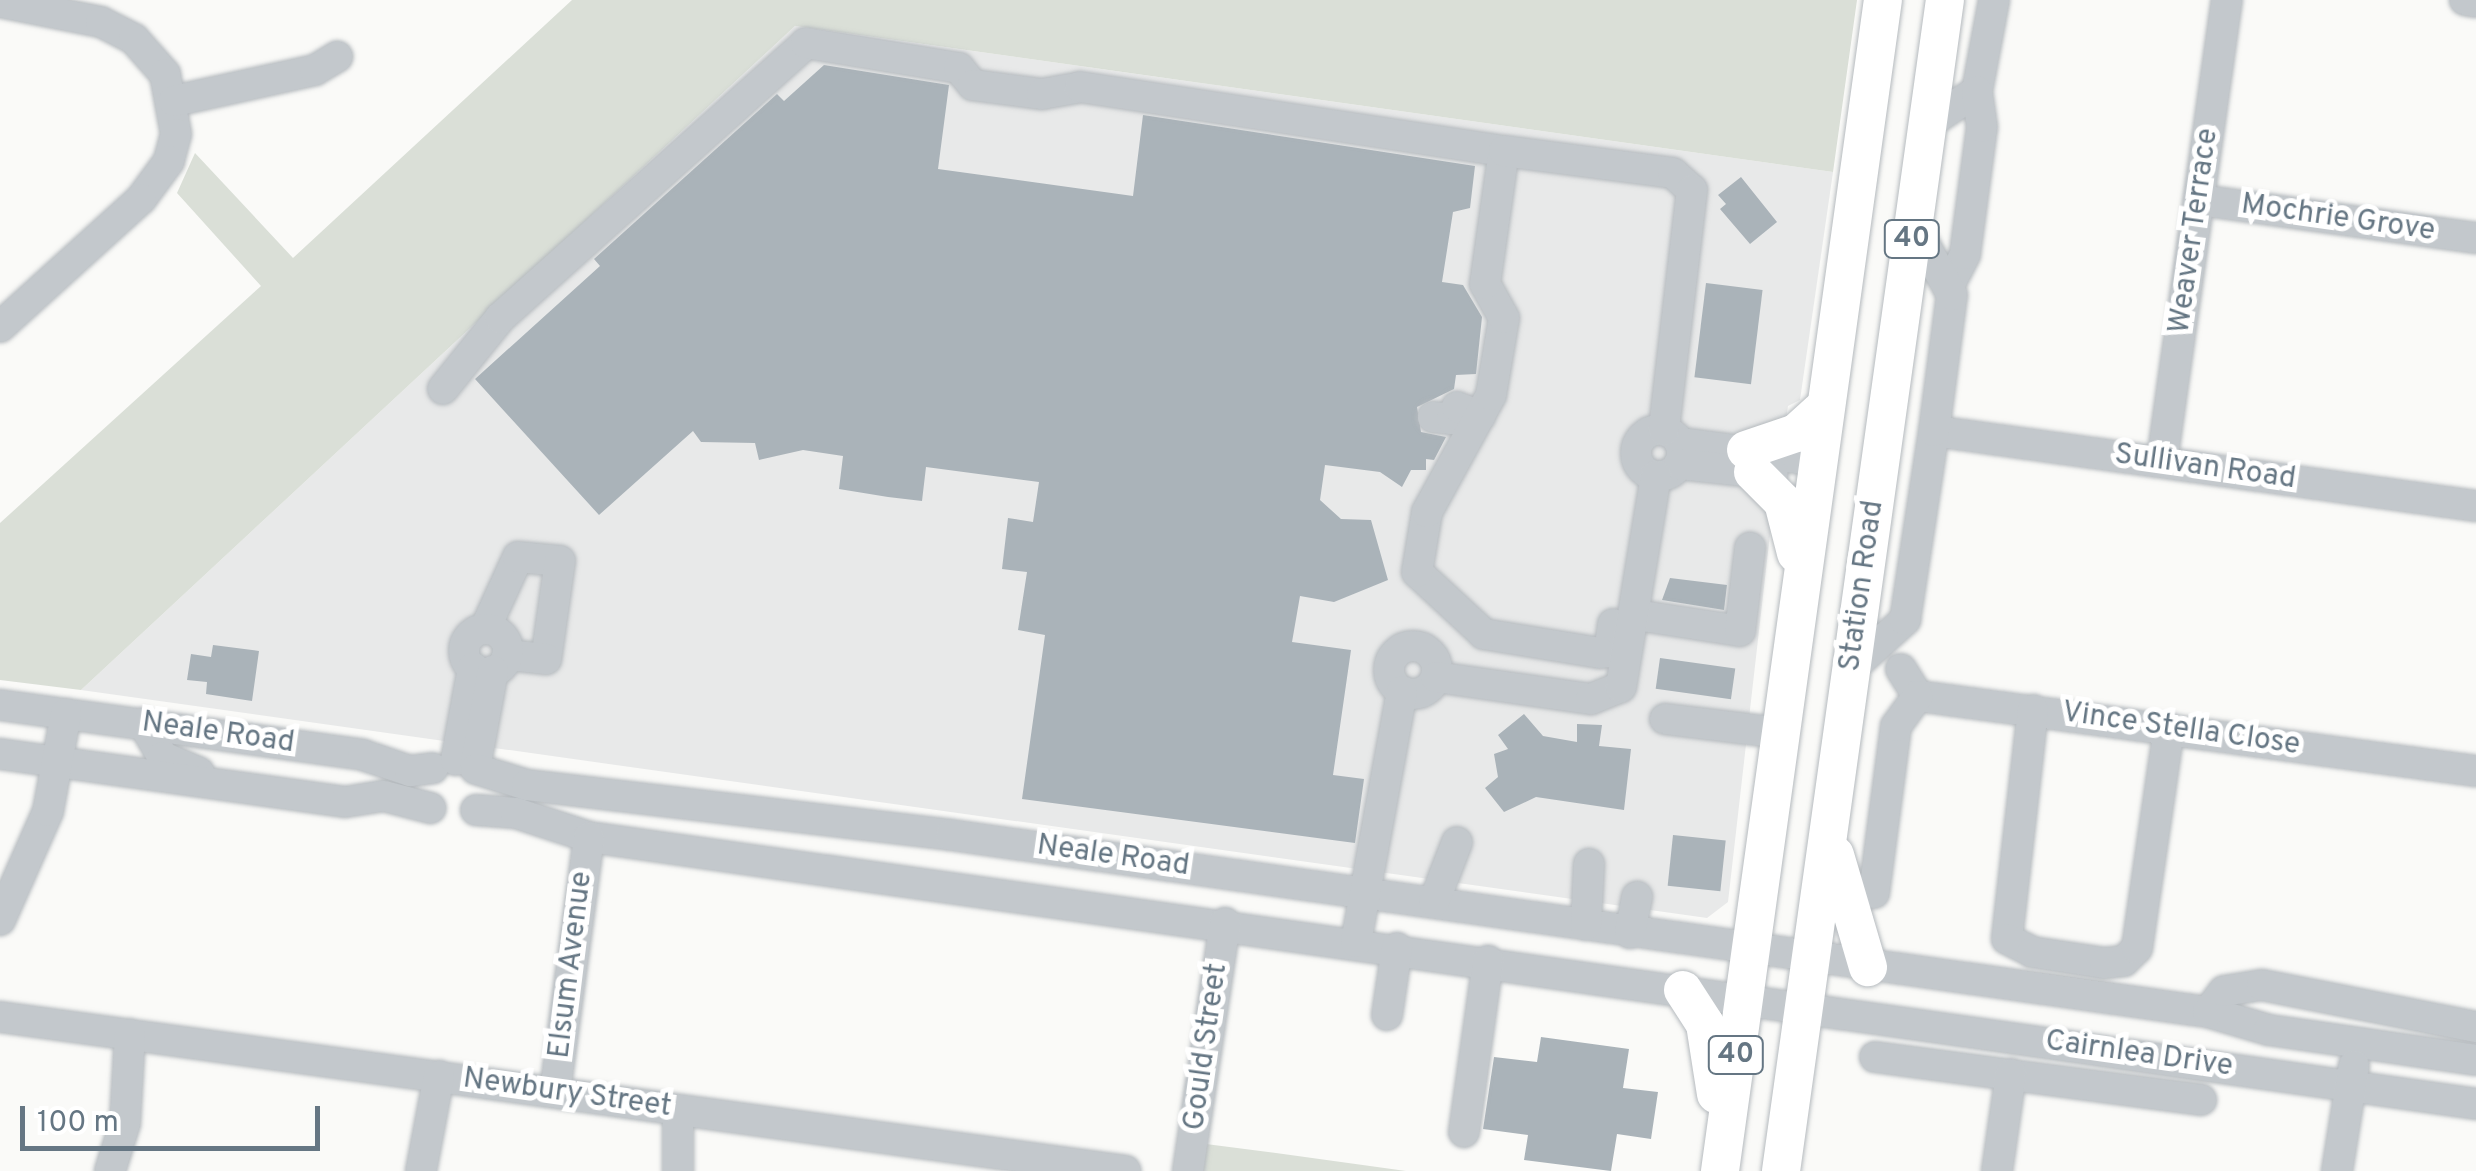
<!DOCTYPE html>
<html>
<head>
<meta charset="utf-8">
<style>
  body { margin:0 }
  #map { position:relative; width:2476px; height:1171px; overflow:hidden; background:#fafaf8; font-family:Overpass,sans-serif }
  div>[style] { position:absolute }
  [style*='--x'] { left:calc(var(--x)*1px); top:calc(var(--y)*1px); width:calc(var(--w)*1px); rotate:calc(var(--a)*1deg) }
  .built>* { inset:0; background:#e8e9e9 }
  .green>* { inset:0; background:#dadfd7 }
  .building>* { inset:0; background:#aab3b9; transform-origin:0 0 }
  .roads { filter:drop-shadow(0 0 2px #b5babe) drop-shadow(0 0 2px #b5babe) }
  .minor>* { height:30px; margin:-15px; padding:0 15px; transform-origin:15px; border-radius:15px; background:#c3c8cc }
  .minor>.ring { margin:-15px; padding:0; box-sizing:content-box; background:none; border:30px solid #c3c8cc; border-radius:50% }
  .major>* { height:38px; margin:-19px; padding:0 19px; transform-origin:19px; border-radius:19px; background:#fff }
  span { translate:-50% -50%; white-space:nowrap; text-align:center; line-height:1.15; -webkit-text-stroke:10px #fff; paint-order:stroke }
  .shield-label span { padding:2px 8px; background:#fff; border:2px solid; border-radius:8px; -webkit-text-stroke-width:0 }
  .shield-label { font-size:28px; color:#657683; font-weight:700 }
  .street-label { font-size:30px; color:#657683 }
  .scale { position:absolute; left:20px; top:1106px; width:300px; height:45px; box-sizing:border-box; border:5px solid #657683; border-top:0; padding-left:12px; font-size:30px; line-height:35px; white-space:nowrap; color:#657683; -webkit-text-stroke:8px #fff; paint-order:stroke }
</style>
</head>
<body>
<div id="map">
  <div class="built">
    <div style="clip-path:polygon(795px 26px,1833px 172px,1800px 400px,1788px 406px,1775px 491px,1728px 902px,1707px 918px,81px 690px)"></div>
  </div>
  <div class="green">
    <div style="clip-path:polygon(572px 0,1857px 0,1833px 172px,795px 26px,81px 690px,0 680px,0 523px,261px 286px,177px 193px,195px 153px,293px 258px)"></div>
    <div style="clip-path:polygon(1206px 1144px,1276px 1153px,1406px 1171px,1202px 1171px)"></div>
  </div>
  <div class="building">
    <div style="clip-path:polygon(824px 65px,949px 85px,938px 169px,1133px 196px,1143px 115px,1475px 166px,1470px 208px,1453px 212px,1442px 282px,1463px 285px,1482px 317px,1476px 374px,1456px 375px,1454px 389px,1417px 407px,1421px 432px,1446px 437px,1434px 460px,1426px 459px,1426px 470px,1411px 470px,1402px 487px,1380px 472px,1325px 465px,1320px 500px,1341px 519px,1371px 520px,1388px 580px,1334px 602px,1300px 596px,1292px 642px,1351px 650px,1333px 775px,1364px 779px,1355px 843px,1022px 799px,1045px 635px,1018px 630px,1027px 572px,1002px 569px,1008px 518px,1033px 522px,1039px 482px,926px 467px,922px 501px,888px 497px,839px 489px,843px 456px,803px 450px,759px 460px,755px 443px,701px 442px,693px 431px,599px 515px,475px 379px,600px 266px,594px 259px,777px 94px,784px 101px)"></div>
    <div style="clip-path:polygon(1741px 177px,1777px 222px,1750px 244px,1720px 209px,1726px 204px,1718px 195px)"></div>
    <div style="left:1706px;top:283px;width:57px;height:95px;rotate:7deg"></div>
    <div style="clip-path:polygon(1670px 578px,1727px 585px,1724px 610px,1662px 600px)"></div>
    <div style="clip-path:polygon(213px 645px,259px 651px,252px 701px,206px 694px,207px 682px,187px 680px,191px 654px,211px 657px)"></div>
    <div style="left:1660px;top:658px;width:76px;height:31px;rotate:8deg"></div>
    <div style="clip-path:polygon(1524px 714px,1543px 736px,1577px 742px,1577px 724px,1602px 725px,1599px 746px,1631px 749px,1624px 810px,1536px 797px,1504px 812px,1485px 788px,1498px 777px,1494px 754px,1508px 749px,1498px 735px)"></div>
    <div style="left:1673px;top:835px;width:53px;height:51px;rotate:6deg"></div>
    <div style="clip-path:polygon(1541px 1037px,1629px 1049px,1623px 1088px,1658px 1092px,1651px 1139px,1617px 1134px,1611px 1171px,1524px 1160px,1528px 1135px,1483px 1129px,1494px 1057px,1537px 1062px)"></div>
  </div>
  <div class="roads">
    <div class="minor">
      <div style="--x:2465;--y:0;--w:11;--a:10"></div>
      <div style="--x:0;--y:2;--w:103;--a:11.2"></div>
      <div style="--x:101;--y:22;--w:37;--a:27"></div>
      <div style="--x:134;--y:39;--w:47;--a:48.5"></div>
      <div style="--x:165;--y:74;--w:61;--a:79.6"></div>
      <div style="--x:176;--y:134;--w:28;--a:105"></div>
      <div style="--x:169;--y:161;--w:47;--a:126.4"></div>
      <div style="--x:141;--y:199;--w:190;--a:137.8"></div>
      <div style="--x:174;--y:101;--w:144;--a:-12.4"></div>
      <div style="--x:315;--y:70;--w:26;--a:-31"></div>
      <div style="--x:1928;--y:124;--w:59;--a:-34"></div>
      <div style="--x:1977;--y:91;--w:93;--a:-79.4"></div>
      <div style="--x:2199;--y:200;--w:280;--a:7.8"></div>
      <div style="--x:1951;--y:282;--w:31;--a:-63"></div>
      <div style="--x:1965;--y:254;--w:128;--a:-82.4"></div>
      <div style="--x:1982;--y:127;--w:36;--a:-98"></div>
      <div style="--x:443;--y:389;--w:91;--a:-51.2"></div>
      <div style="--x:500;--y:318;--w:411;--a:-41.9"></div>
      <div style="--x:806;--y:43;--w:155;--a:9.3"></div>
      <div style="--x:959;--y:68;--w:22;--a:51"></div>
      <div style="--x:973;--y:85;--w:70;--a:7.4"></div>
      <div style="--x:1042;--y:94;--w:39;--a:-10"></div>
      <div style="--x:1080;--y:87;--w:429;--a:8.6"></div>
      <div style="--x:1433;--y:417;--w:19;--a:6"></div>
      <div style="--x:1452;--y:419;--w:13;--a:-67"></div>
      <div style="--x:1457;--y:407;--w:25;--a:21"></div>
      <div class="ring" style="left:1636px;top:430px;width:16px;height:16px"></div>
      <div style="--x:1934;--y:431;--w:547;--a:7.88"></div>
      <div style="--x:1680;--y:443;--w:139;--a:7.4"></div>
      <div style="--x:2162;--y:461;--w:466;--a:-82"></div>
      <div style="--x:1679;--y:464;--w:94;--a:6.1"></div>
      <div style="--x:1636;--y:615;--w:105;--a:8.7"></div>
      <div style="--x:1740;--y:631;--w:84;--a:-83.1"></div>
      <div style="--x:1613;--y:624;--w:28;--a:98"></div>
      <div style="--x:1609;--y:652;--w:9;--a:174"></div>
      <div style="--x:1600;--y:653;--w:118;--a:-170.7"></div>
      <div style="--x:1484;--y:634;--w:91;--a:-137.2"></div>
      <div style="--x:1417;--y:572;--w:61;--a:-80.5"></div>
      <div style="--x:1427;--y:512;--w:133;--a:-61.3"></div>
      <div style="--x:1491;--y:395;--w:78;--a:-80.4"></div>
      <div style="--x:1504;--y:318;--w:39;--a:-119"></div>
      <div style="--x:1485;--y:284;--w:134;--a:-81.9"></div>
      <div style="--x:1504;--y:151;--w:170;--a:7.4"></div>
      <div style="--x:1673;--y:173;--w:25;--a:42"></div>
      <div style="--x:1692;--y:190;--w:242;--a:96.7"></div>
      <div style="--x:485;--y:629;--w:79;--a:-65.4"></div>
      <div style="--x:518;--y:557;--w:42;--a:5.4"></div>
      <div style="--x:560;--y:561;--w:99;--a:98.1"></div>
      <div style="--x:546;--y:659;--w:39;--a:-174"></div>
      <div class="ring" style="left:464px;top:629px;width:14px;height:14px"></div>
      <div class="ring" style="left:1389px;top:646px;width:18px;height:18px"></div>
      <div style="--x:1852;--y:668;--w:72;--a:-42.2"></div>
      <div style="--x:1905;--y:620;--w:191;--a:-81.3"></div>
      <div style="--x:1934;--y:431;--w:137;--a:-82.5"></div>
      <div style="--x:1952;--y:295;--w:80;--a:-118.5"></div>
      <div style="--x:1901;--y:669;--w:32;--a:58"></div>
      <div style="--x:1918;--y:696;--w:563;--a:7.66"></div>
      <div style="--x:1436;--y:677;--w:157;--a:8.1"></div>
      <div style="--x:1591;--y:699;--w:32;--a:-22"></div>
      <div style="--x:1621;--y:687;--w:214;--a:-80.6"></div>
      <div style="--x:0;--y:705;--w:366;--a:7.8"></div>
      <div style="--x:363;--y:755;--w:50;--a:18.8"></div>
      <div style="--x:410;--y:771;--w:23;--a:-7"></div>
      <div style="--x:2033;--y:710;--w:230;--a:96.5"></div>
      <div style="--x:2007;--y:939;--w:28;--a:27"></div>
      <div style="--x:2032;--y:952;--w:74;--a:8.6"></div>
      <div style="--x:2105;--y:963;--w:19;--a:-6"></div>
      <div style="--x:2124;--y:961;--w:18;--a:-45"></div>
      <div style="--x:2137;--y:948;--w:222;--a:-81.7"></div>
      <div style="--x:1665;--y:719;--w:116;--a:6.9"></div>
      <div style="--x:143;--y:723;--w:39;--a:60"></div>
      <div style="--x:163;--y:757;--w:39;--a:23"></div>
      <div style="--x:0;--y:754;--w:348;--a:7.9"></div>
      <div style="--x:345;--y:802;--w:39;--a:-9"></div>
      <div style="--x:384;--y:796;--w:48;--a:14.6"></div>
      <div style="--x:456;--y:760;--w:94;--a:-79.5"></div>
      <div style="--x:475;--y:768;--w:99;--a:-79.5"></div>
      <div style="--x:476;--y:769;--w:53;--a:17.4"></div>
      <div style="--x:527;--y:785;--w:427;--a:6.7"></div>
      <div style="--x:951;--y:835;--w:1269;--a:8.02"></div>
      <div style="--x:2208;--y:1012;--w:64;--a:16.4"></div>
      <div style="--x:2269;--y:1030;--w:209;--a:8.2"></div>
      <div style="--x:476;--y:810;--w:40;--a:4.3"></div>
      <div style="--x:516;--y:813;--w:77;--a:18.2"></div>
      <div style="--x:589;--y:837;--w:1906;--a:8.05"></div>
      <div style="--x:1874;--y:893;--w:168;--a:-82.5"></div>
      <div style="--x:1896;--y:726;--w:37;--a:-54"></div>
      <div style="--x:1434;--y:902;--w:64;--a:-69"></div>
      <div style="--x:0;--y:920;--w:119;--a:-66.2"></div>
      <div style="--x:48;--y:811;--w:99;--a:-79.5"></div>
      <div style="--x:1586;--y:925;--w:61;--a:-87.2"></div>
      <div style="--x:1630;--y:933;--w:37;--a:-79"></div>
      <div style="--x:1356;--y:942;--w:255;--a:-79.6"></div>
      <div style="--x:2208;--y:1012;--w:26;--a:-53"></div>
      <div style="--x:2224;--y:991;--w:38;--a:-9"></div>
      <div style="--x:2262;--y:985;--w:218;--a:11.1"></div>
      <div style="--x:1387;--y:1015;--w:68;--a:-81.5"></div>
      <div style="--x:0;--y:1017;--w:1136;--a:7.79"></div>
      <div style="--x:1875;--y:1057;--w:329;--a:7.5"></div>
      <div style="--x:555;--y:1092;--w:257;--a:-82.4"></div>
      <div style="--x:1464;--y:1132;--w:173;--a:-82"></div>
      <div style="--x:110;--y:1171;--w:50;--a:-72.6"></div>
      <div style="--x:125;--y:1123;--w:89;--a:-86.8"></div>
      <div style="--x:421;--y:1171;--w:97;--a:-79.3"></div>
      <div style="--x:678;--y:1171;--w:60;--a:-90"></div>
      <div style="--x:1188;--y:1171;--w:251;--a:-81.5"></div>
      <div style="--x:1997;--y:1171;--w:98;--a:-81.8"></div>
      <div style="--x:2337;--y:1171;--w:107;--a:-80.9"></div>
    </div>
    <div class="major">
      <div style="--x:1746;--y:450;--w:53;--a:-18.8"></div>
      <div style="--x:1796;--y:433;--w:40;--a:-42"></div>
      <div style="--x:1753;--y:472;--w:42;--a:45"></div>
      <div style="--x:1783;--y:502;--w:53;--a:75.7"></div>
      <div style="--x:1835;--y:855;--w:117;--a:73.6"></div>
      <div style="--x:1683;--y:990;--w:40;--a:57.1"></div>
      <div style="--x:1705;--y:1024;--w:71;--a:81.1"></div>
      <div style="--x:1720;--y:1171;--w:1182;--a:-82.08"></div>
      <div style="--x:1781;--y:1171;--w:1182;--a:-82.03"></div>
    </div>
  </div>
  <div class="shield-label">
    <span style="left:1912px;top:239px">40</span>
    <span style="left:1736px;top:1055px">40</span>
  </div>
  <div class="street-label">
    <span style="left:2338px;top:219px;rotate:8deg">Mochrie Grove</span>
    <span style="left:2195px;top:231px;rotate:-82deg">Weaver Terrace</span>
    <span style="left:2205px;top:468px;rotate:8deg">Sullivan Road</span>
    <span style="left:1863px;top:586px;rotate:-82deg">Station Road</span>
    <span style="left:2181px;top:730px;rotate:8deg">Vince Stella Close</span>
    <span style="left:218px;top:734px;rotate:8deg">Neale Road</span>
    <span style="left:1113px;top:857px;rotate:8deg">Neale Road</span>
    <span style="left:572px;top:965px;rotate:-83deg">Elsum Avenue</span>
    <span style="left:1207px;top:1047px;rotate:-82deg">Gould Street</span>
    <span style="left:2139px;top:1055px;rotate:8deg">Cairnlea Drive</span>
    <span style="left:567px;top:1094px;rotate:8deg">Newbury Street</span>
  </div>
  <div class="scale">100 m</div>
</div>
</body>
</html>
